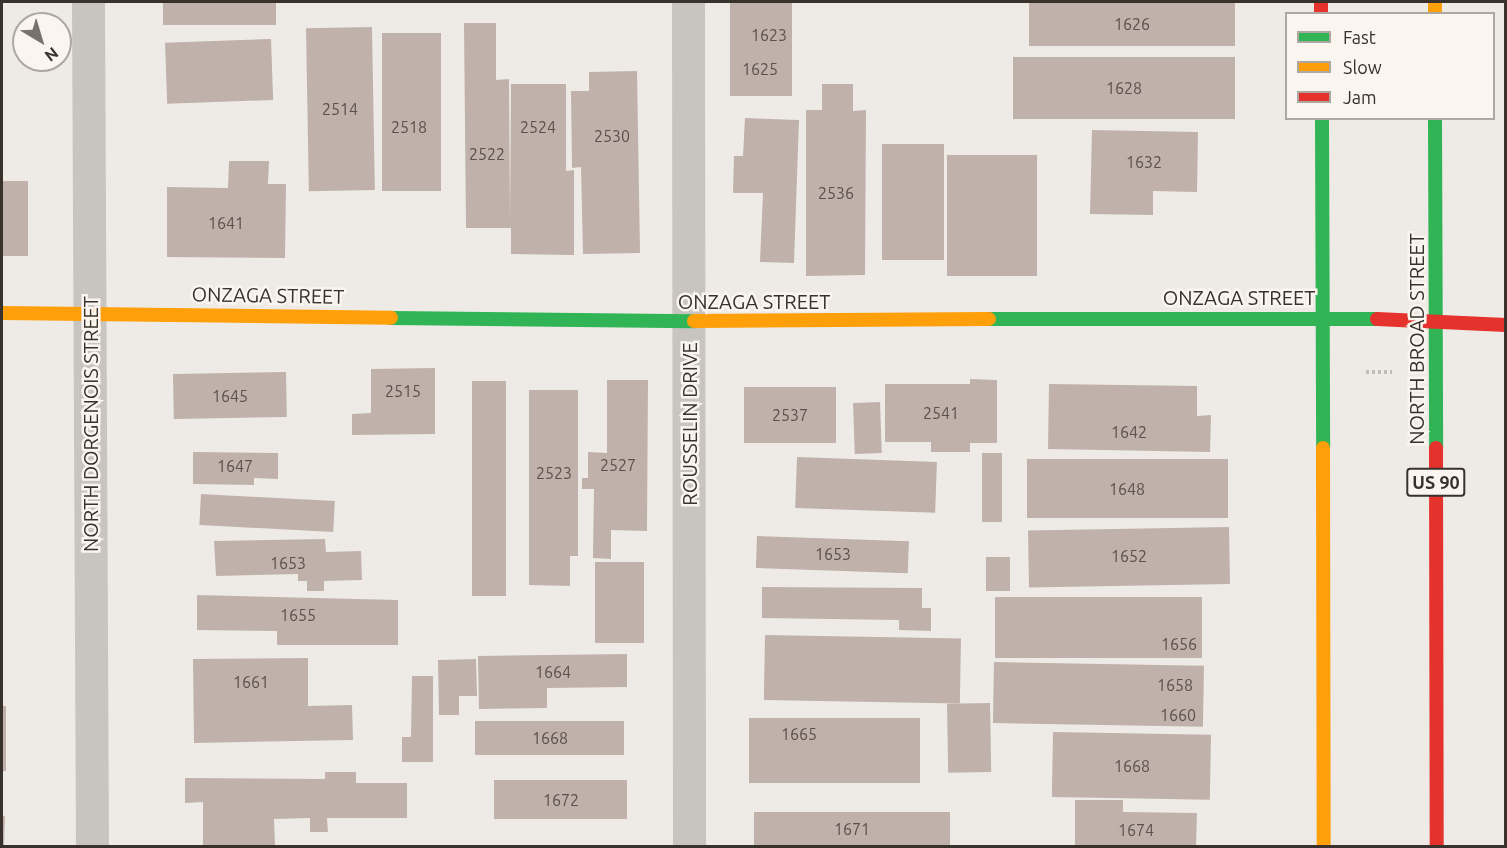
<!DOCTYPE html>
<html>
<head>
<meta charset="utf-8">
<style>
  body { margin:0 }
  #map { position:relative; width:1507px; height:848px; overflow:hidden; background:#eeebe6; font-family:Ubuntu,sans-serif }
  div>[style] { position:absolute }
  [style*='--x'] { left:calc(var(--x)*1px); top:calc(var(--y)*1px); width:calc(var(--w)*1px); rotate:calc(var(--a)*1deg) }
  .building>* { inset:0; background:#c0b1aa; transform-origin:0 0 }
  .path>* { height:4px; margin-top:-2px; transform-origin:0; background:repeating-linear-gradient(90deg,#c1bcb7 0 3px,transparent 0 6px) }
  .street>* { height:33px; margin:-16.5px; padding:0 16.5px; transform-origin:16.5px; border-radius:16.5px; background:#c8c4bf }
  .fast>* { height:14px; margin:-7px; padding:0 7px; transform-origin:7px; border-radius:7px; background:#30b455 }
  .slow>* { height:14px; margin:-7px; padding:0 7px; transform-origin:7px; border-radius:7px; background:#ff9f0a }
  .jam>* { height:14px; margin:-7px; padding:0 7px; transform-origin:7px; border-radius:7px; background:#e5322d }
  span { translate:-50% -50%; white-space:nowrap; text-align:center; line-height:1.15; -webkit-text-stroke:5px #faf5ef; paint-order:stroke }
  .number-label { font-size:16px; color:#5b514c }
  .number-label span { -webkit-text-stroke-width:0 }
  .shield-label span { padding:2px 4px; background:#faf5ef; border:2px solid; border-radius:4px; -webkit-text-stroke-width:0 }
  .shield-label { font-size:18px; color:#39312c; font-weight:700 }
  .street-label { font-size:20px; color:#39312c }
  .frame { position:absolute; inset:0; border:3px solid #39312c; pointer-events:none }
  .legend { position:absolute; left:1285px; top:12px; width:210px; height:108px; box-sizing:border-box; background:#faf5ef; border:2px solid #ada7a1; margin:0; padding:8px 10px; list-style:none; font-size:18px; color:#39312c }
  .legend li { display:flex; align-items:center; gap:12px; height:30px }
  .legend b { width:30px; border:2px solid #ada7a1 }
  .north { position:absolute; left:12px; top:12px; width:60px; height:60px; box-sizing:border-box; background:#faf5ef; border:2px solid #ada7a1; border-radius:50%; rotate:142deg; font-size:16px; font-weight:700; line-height:24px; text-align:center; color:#39312c }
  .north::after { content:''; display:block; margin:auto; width:21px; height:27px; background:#78726d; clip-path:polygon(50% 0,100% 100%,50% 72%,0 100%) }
</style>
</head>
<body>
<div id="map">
  <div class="building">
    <div style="left:163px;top:2px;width:113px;height:23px"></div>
    <div style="left:730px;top:2px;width:62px;height:94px"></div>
    <div style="left:1029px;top:2px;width:206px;height:44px"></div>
    <div style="clip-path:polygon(464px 23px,496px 23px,496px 80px,509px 79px,510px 223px,511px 84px,566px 84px,566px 171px,574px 170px,574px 255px,511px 254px,511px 228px,466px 228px)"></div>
    <div style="left:372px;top:27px;width:163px;height:66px;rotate:89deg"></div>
    <div style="left:382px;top:33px;width:59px;height:158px"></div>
    <div style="left:271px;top:39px;width:61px;height:106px;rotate:88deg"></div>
    <div style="left:1013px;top:57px;width:222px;height:62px"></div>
    <div style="clip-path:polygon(637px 71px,640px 253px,583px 254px,581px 167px,572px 168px,571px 91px,589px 91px,589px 72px)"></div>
    <div style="clip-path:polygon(822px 84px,853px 84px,853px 111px,866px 110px,865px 275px,806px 276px,806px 110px,822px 110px)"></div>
    <div style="clip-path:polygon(745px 118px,799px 120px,794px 263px,760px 262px,763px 193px,733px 193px,734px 156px,743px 156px)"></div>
    <div style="clip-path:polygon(1092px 130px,1198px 132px,1197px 192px,1153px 191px,1153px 215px,1090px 214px)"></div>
    <div style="left:944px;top:144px;width:116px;height:62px;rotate:90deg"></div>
    <div style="left:1037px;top:155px;width:121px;height:90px;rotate:90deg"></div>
    <div style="clip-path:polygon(229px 161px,269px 161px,268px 184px,286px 184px,285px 258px,167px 257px,167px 187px,228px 188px)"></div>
    <div style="left:2px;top:181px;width:26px;height:75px"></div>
    <div style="clip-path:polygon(435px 368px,435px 434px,352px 435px,352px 414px,371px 413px,371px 369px)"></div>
    <div style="left:286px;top:372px;width:45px;height:113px;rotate:89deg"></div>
    <div style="clip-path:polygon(970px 379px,997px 380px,997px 443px,970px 443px,970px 452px,931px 452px,931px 442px,885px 442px,885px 384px,970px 384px)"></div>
    <div style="clip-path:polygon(607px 380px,648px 380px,647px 531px,611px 530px,611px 559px,593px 558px,594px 489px,582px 489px,582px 478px,588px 478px,588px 452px,607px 453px)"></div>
    <div style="left:506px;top:381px;width:215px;height:34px;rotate:90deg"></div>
    <div style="clip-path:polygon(1049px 384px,1197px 386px,1197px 416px,1211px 415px,1210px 452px,1048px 449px)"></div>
    <div style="left:744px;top:387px;width:92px;height:56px"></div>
    <div style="clip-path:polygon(529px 390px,578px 390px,578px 556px,570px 556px,570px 586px,529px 585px)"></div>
    <div style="left:880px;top:402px;width:51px;height:27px;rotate:88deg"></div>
    <div style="clip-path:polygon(193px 452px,278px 453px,278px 479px,254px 478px,254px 485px,193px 484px)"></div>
    <div style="left:982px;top:453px;width:20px;height:69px"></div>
    <div style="left:797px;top:457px;width:140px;height:51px;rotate:2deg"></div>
    <div style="left:1027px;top:459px;width:201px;height:59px"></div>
    <div style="left:201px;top:494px;width:134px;height:31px;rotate:3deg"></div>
    <div style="left:1229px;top:527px;width:57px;height:201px;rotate:89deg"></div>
    <div style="left:757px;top:536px;width:152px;height:32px;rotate:2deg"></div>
    <div style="clip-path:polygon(325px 539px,326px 552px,361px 551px,362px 580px,324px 581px,324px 591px,307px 591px,307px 581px,298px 581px,298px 574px,216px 576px,214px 541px)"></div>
    <div style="left:986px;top:557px;width:24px;height:34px"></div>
    <div style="left:595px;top:562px;width:49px;height:81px"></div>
    <div style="clip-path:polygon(762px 587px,922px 588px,922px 608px,931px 608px,931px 631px,899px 630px,899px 620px,762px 618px)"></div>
    <div style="clip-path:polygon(197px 595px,398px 600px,398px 645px,277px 645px,277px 631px,197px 630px)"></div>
    <div style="left:1202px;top:597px;width:61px;height:207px;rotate:90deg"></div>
    <div style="left:765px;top:635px;width:196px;height:65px;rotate:1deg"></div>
    <div style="clip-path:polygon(627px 654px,627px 687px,547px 688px,547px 708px,479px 709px,478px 656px)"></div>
    <div style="clip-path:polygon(308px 658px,308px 706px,352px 705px,353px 740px,194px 743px,193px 659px)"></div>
    <div style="clip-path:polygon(476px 659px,477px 696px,459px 696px,459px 715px,439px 715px,438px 660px)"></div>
    <div style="left:994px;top:662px;width:210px;height:61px;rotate:1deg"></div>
    <div style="clip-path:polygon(412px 676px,433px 676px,433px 762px,402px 762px,402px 737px,411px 737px)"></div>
    <div style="left:990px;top:703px;width:69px;height:43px;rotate:89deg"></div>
    <div style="left:2px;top:706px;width:4px;height:65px"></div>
    <div style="left:749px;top:718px;width:171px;height:65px"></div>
    <div style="left:475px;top:721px;width:149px;height:34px"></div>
    <div style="left:1053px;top:732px;width:158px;height:65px;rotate:1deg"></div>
    <div style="clip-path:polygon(325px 772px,356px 772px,356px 783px,407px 783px,407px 818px,327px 818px,328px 832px,310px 832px,310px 818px,274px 819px,275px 846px,203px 846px,203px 802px,185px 803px,185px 778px,325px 779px)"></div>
    <div style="left:494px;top:780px;width:133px;height:39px"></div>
    <div style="clip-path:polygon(1075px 800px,1123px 800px,1123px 812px,1197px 813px,1196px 846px,1075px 846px)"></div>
    <div style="left:754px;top:812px;width:196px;height:34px"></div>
    <div style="clip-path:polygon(2px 816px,5px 816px,4px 846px,2px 846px)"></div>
  </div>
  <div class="path">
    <div style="--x:1366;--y:372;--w:26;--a:0"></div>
  </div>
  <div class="street">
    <div style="--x:88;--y:2;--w:844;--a:89.73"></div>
    <div style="--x:688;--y:2;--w:844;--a:89.93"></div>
  </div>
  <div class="fast">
    <div style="--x:1322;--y:118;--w:330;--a:89.8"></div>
    <div style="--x:1435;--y:118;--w:330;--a:89.8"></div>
    <div style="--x:391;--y:318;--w:303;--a:0.6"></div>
    <div style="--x:989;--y:319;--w:388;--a:0"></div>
  </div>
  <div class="slow">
    <div style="--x:1435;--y:2;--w:12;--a:90"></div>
    <div style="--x:2;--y:313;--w:389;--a:0.7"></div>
    <div style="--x:694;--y:321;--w:295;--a:-0.4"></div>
    <div style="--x:1323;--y:448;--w:398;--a:89.9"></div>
  </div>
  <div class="jam">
    <div style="--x:1321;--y:2;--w:12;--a:90"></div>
    <div style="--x:1377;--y:319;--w:129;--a:2.7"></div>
    <div style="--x:1436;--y:448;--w:398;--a:89.9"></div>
  </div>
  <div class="number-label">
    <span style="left:1132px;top:24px">1626</span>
    <span style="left:769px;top:35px">1623</span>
    <span style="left:760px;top:69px">1625</span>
    <span style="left:1124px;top:88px">1628</span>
    <span style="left:340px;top:109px">2514</span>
    <span style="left:409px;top:127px">2518</span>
    <span style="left:538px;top:127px">2524</span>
    <span style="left:612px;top:136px">2530</span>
    <span style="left:487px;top:154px">2522</span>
    <span style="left:1144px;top:162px">1632</span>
    <span style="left:836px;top:193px">2536</span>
    <span style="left:226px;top:223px">1641</span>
    <span style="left:403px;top:391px">2515</span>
    <span style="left:230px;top:396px">1645</span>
    <span style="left:941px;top:413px">2541</span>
    <span style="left:790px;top:415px">2537</span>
    <span style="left:1129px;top:432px">1642</span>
    <span style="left:618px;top:465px">2527</span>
    <span style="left:235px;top:466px">1647</span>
    <span style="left:554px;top:473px">2523</span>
    <span style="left:1127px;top:489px">1648</span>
    <span style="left:833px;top:554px">1653</span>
    <span style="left:1129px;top:556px">1652</span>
    <span style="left:288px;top:563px">1653</span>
    <span style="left:298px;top:615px">1655</span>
    <span style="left:1179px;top:644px">1656</span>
    <span style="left:553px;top:672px">1664</span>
    <span style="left:251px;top:682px">1661</span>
    <span style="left:1175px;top:685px">1658</span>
    <span style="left:1178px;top:715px">1660</span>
    <span style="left:799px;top:734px">1665</span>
    <span style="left:550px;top:738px">1668</span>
    <span style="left:1132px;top:766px">1668</span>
    <span style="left:561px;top:800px">1672</span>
    <span style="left:852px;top:829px">1671</span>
    <span style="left:1136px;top:830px">1674</span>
  </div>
  <div class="shield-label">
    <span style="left:1436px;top:482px">US 90</span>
  </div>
  <div class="street-label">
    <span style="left:268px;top:295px;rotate:1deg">ONZAGA STREET</span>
    <span style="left:1239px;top:297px">ONZAGA STREET</span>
    <span style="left:754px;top:301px">ONZAGA STREET</span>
    <span style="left:1416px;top:339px;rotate:-90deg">NORTH BROAD STREET</span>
    <span style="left:90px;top:424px;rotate:-90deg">NORTH DORGENOIS STREET</span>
    <span style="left:689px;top:424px;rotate:-90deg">ROUSSELIN DRIVE</span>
  </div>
  <div class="frame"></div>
  <ul class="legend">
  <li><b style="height:8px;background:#30b455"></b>Fast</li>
  <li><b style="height:8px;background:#ff9f0a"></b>Slow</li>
  <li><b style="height:8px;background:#e5322d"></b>Jam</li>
  </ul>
  <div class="north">N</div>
</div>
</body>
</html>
